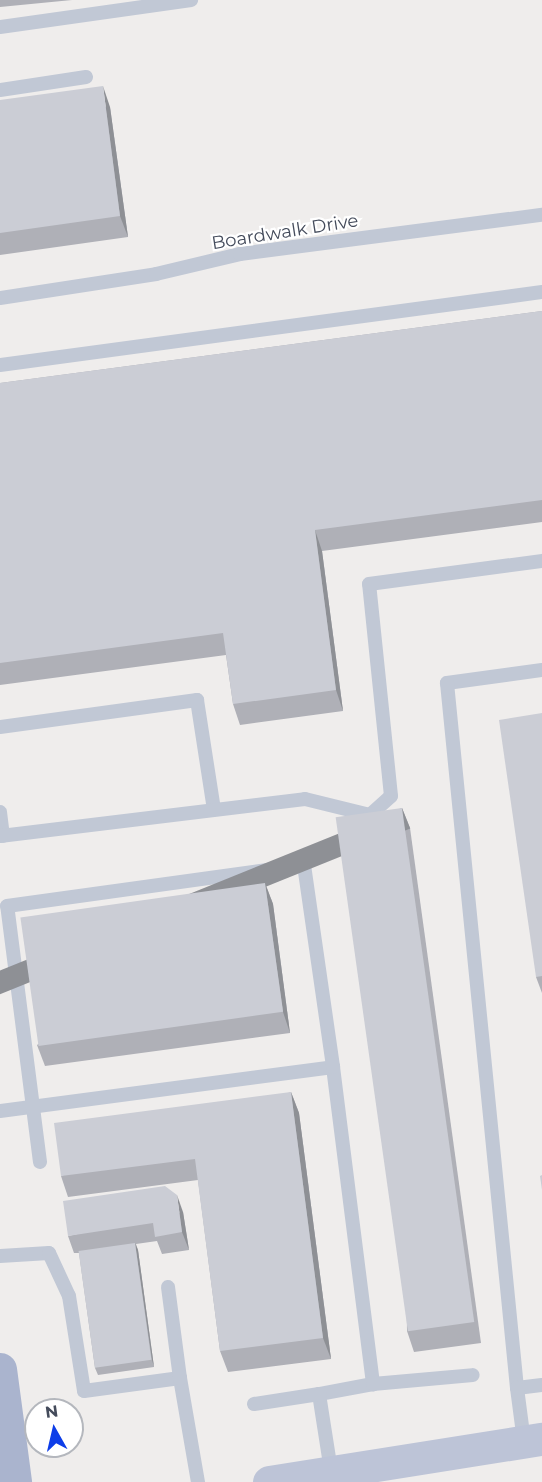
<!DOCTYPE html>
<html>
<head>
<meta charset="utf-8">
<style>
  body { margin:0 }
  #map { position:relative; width:542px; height:1482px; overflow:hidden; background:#efedec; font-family:Montserrat,sans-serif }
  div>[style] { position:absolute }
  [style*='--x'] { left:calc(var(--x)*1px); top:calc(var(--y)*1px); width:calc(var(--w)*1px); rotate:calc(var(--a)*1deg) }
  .lane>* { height:14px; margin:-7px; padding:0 7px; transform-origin:7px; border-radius:7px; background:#c1c8d5 }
  .secondary>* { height:33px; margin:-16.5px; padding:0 16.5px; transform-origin:16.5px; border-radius:16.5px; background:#bdc4d7 }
  .primary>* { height:33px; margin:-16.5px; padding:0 16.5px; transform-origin:16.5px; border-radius:16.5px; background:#aab4ce }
  .wall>* { inset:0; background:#afb0b7 }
  .shaded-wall>* { inset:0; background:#8e9095; transform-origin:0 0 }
  .building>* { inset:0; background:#cbcdd5; transform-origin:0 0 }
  span { translate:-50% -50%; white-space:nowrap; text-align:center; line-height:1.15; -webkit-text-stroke:4.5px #fff; paint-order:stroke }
  .street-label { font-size:18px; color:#444b5b }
  .north { position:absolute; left:24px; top:1398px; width:60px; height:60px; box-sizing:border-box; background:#fff; border:2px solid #b4b7bd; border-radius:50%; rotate:352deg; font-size:16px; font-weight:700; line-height:24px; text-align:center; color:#444b5b }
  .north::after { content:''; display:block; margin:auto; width:21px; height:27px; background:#0d3de8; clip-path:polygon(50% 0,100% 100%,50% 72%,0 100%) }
</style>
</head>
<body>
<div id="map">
  <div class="lane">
    <div style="--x:0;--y:27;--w:193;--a:-8"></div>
    <div style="--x:0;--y:90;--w:87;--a:-8.6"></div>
    <div style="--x:0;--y:298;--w:158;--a:-8.7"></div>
    <div style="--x:156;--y:274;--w:86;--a:-13.4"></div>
    <div style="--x:240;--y:254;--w:305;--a:-7.4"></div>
    <div style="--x:0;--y:365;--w:547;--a:-7.67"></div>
    <div style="--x:542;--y:670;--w:96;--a:172.2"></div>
    <div style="--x:447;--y:683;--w:708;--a:84.33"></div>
    <div style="--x:517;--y:1388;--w:25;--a:-7"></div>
    <div style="--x:0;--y:727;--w:199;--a:-7.8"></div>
    <div style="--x:197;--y:700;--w:111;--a:81.2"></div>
    <div style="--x:0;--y:812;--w:24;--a:83"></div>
    <div style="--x:0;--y:836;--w:307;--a:-6.9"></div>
    <div style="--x:305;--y:799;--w:67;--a:13.8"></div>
    <div style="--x:370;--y:815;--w:28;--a:-42"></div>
    <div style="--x:391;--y:796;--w:213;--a:-95.9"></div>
    <div style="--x:369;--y:584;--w:175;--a:-7.6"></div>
    <div style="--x:0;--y:1111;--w:336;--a:-7.5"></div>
    <div style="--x:333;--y:1067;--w:320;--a:82.8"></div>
    <div style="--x:373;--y:1384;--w:55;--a:169.5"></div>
    <div style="--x:319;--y:1394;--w:78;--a:81.1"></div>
    <div style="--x:40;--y:1162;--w:258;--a:-97.3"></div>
    <div style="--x:7;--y:906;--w:300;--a:-7.9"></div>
    <div style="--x:304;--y:865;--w:204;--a:81.8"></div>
    <div style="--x:0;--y:1256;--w:49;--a:-3.5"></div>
    <div style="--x:49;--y:1253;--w:47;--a:65.1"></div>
    <div style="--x:69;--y:1296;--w:96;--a:81"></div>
    <div style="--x:84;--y:1391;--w:97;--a:-7.7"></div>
    <div style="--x:180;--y:1378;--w:106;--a:80.2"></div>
    <div style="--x:168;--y:1287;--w:92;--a:82.5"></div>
    <div style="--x:373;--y:1384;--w:100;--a:-5.1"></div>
    <div style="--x:517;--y:1388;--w:53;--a:82.5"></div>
    <div style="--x:254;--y:1404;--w:66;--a:-8.7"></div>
  </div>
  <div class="secondary">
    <div style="--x:269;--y:1482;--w:276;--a:-9"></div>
  </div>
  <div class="primary">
    <div style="--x:0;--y:1369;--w:114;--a:82.4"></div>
  </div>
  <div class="wall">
    <div style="clip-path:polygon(0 0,72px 0,0 7px)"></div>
    <div style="clip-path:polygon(0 100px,110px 107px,128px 237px,0 255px)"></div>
    <div style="clip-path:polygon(542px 311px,542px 522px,322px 551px,343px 711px,240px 725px,233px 704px,226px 655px,0 685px,0 383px)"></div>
    <div style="clip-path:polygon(542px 713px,542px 993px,536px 977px)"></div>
    <div style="clip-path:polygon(402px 808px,410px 828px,481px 1343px,414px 1352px,407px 1331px)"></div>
    <div style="clip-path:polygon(265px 883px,273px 904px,290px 1033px,45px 1066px,37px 1045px)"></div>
    <div style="clip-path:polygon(291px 1092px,299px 1113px,331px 1359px,228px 1372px,220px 1351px,198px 1180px,68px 1197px,61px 1176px)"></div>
    <div style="clip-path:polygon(183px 1212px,189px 1250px,162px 1254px,157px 1241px,136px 1244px,138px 1250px,154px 1367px,98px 1375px,95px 1368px,79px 1253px,74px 1253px,68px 1236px)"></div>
  </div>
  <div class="shaded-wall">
    <div style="clip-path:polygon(103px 86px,110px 107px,128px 237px,120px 216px)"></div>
    <div style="clip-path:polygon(315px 530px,322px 551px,343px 711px,336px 690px)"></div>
    <div style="left:402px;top:808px;width:22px;height:519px;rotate:68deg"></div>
    <div style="clip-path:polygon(265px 883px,273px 904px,290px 1033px,283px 1012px)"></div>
    <div style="clip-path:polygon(291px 1092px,299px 1113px,331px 1359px,323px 1338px)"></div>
    <div style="clip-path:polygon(177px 1195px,183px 1212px,189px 1250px,182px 1232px)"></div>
    <div style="clip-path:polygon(135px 1243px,138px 1250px,154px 1367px,152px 1360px)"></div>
  </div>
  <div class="building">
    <div style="clip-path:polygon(103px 86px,120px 216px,0 233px,0 100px)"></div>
    <div style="clip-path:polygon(542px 311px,542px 500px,315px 530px,336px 690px,233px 704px,223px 633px,0 663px,0 383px)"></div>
    <div style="clip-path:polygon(542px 713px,542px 976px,536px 977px,499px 720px)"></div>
    <div style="left:402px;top:808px;width:519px;height:67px;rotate:82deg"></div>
    <div style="left:265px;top:883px;width:130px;height:247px;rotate:82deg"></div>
    <div style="clip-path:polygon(291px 1092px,323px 1338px,220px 1351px,195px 1159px,61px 1176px,54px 1123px)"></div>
    <div style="clip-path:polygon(542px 1175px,542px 1190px,540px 1176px)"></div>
    <div style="clip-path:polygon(165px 1186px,177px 1195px,182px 1232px,155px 1237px,153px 1223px,68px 1236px,63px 1201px)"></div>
    <div style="left:135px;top:1243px;width:118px;height:57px;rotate:82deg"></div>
  </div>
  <div class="street-label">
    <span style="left:285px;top:232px;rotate:-9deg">Boardwalk Drive</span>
  </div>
  <div class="north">N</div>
</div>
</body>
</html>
